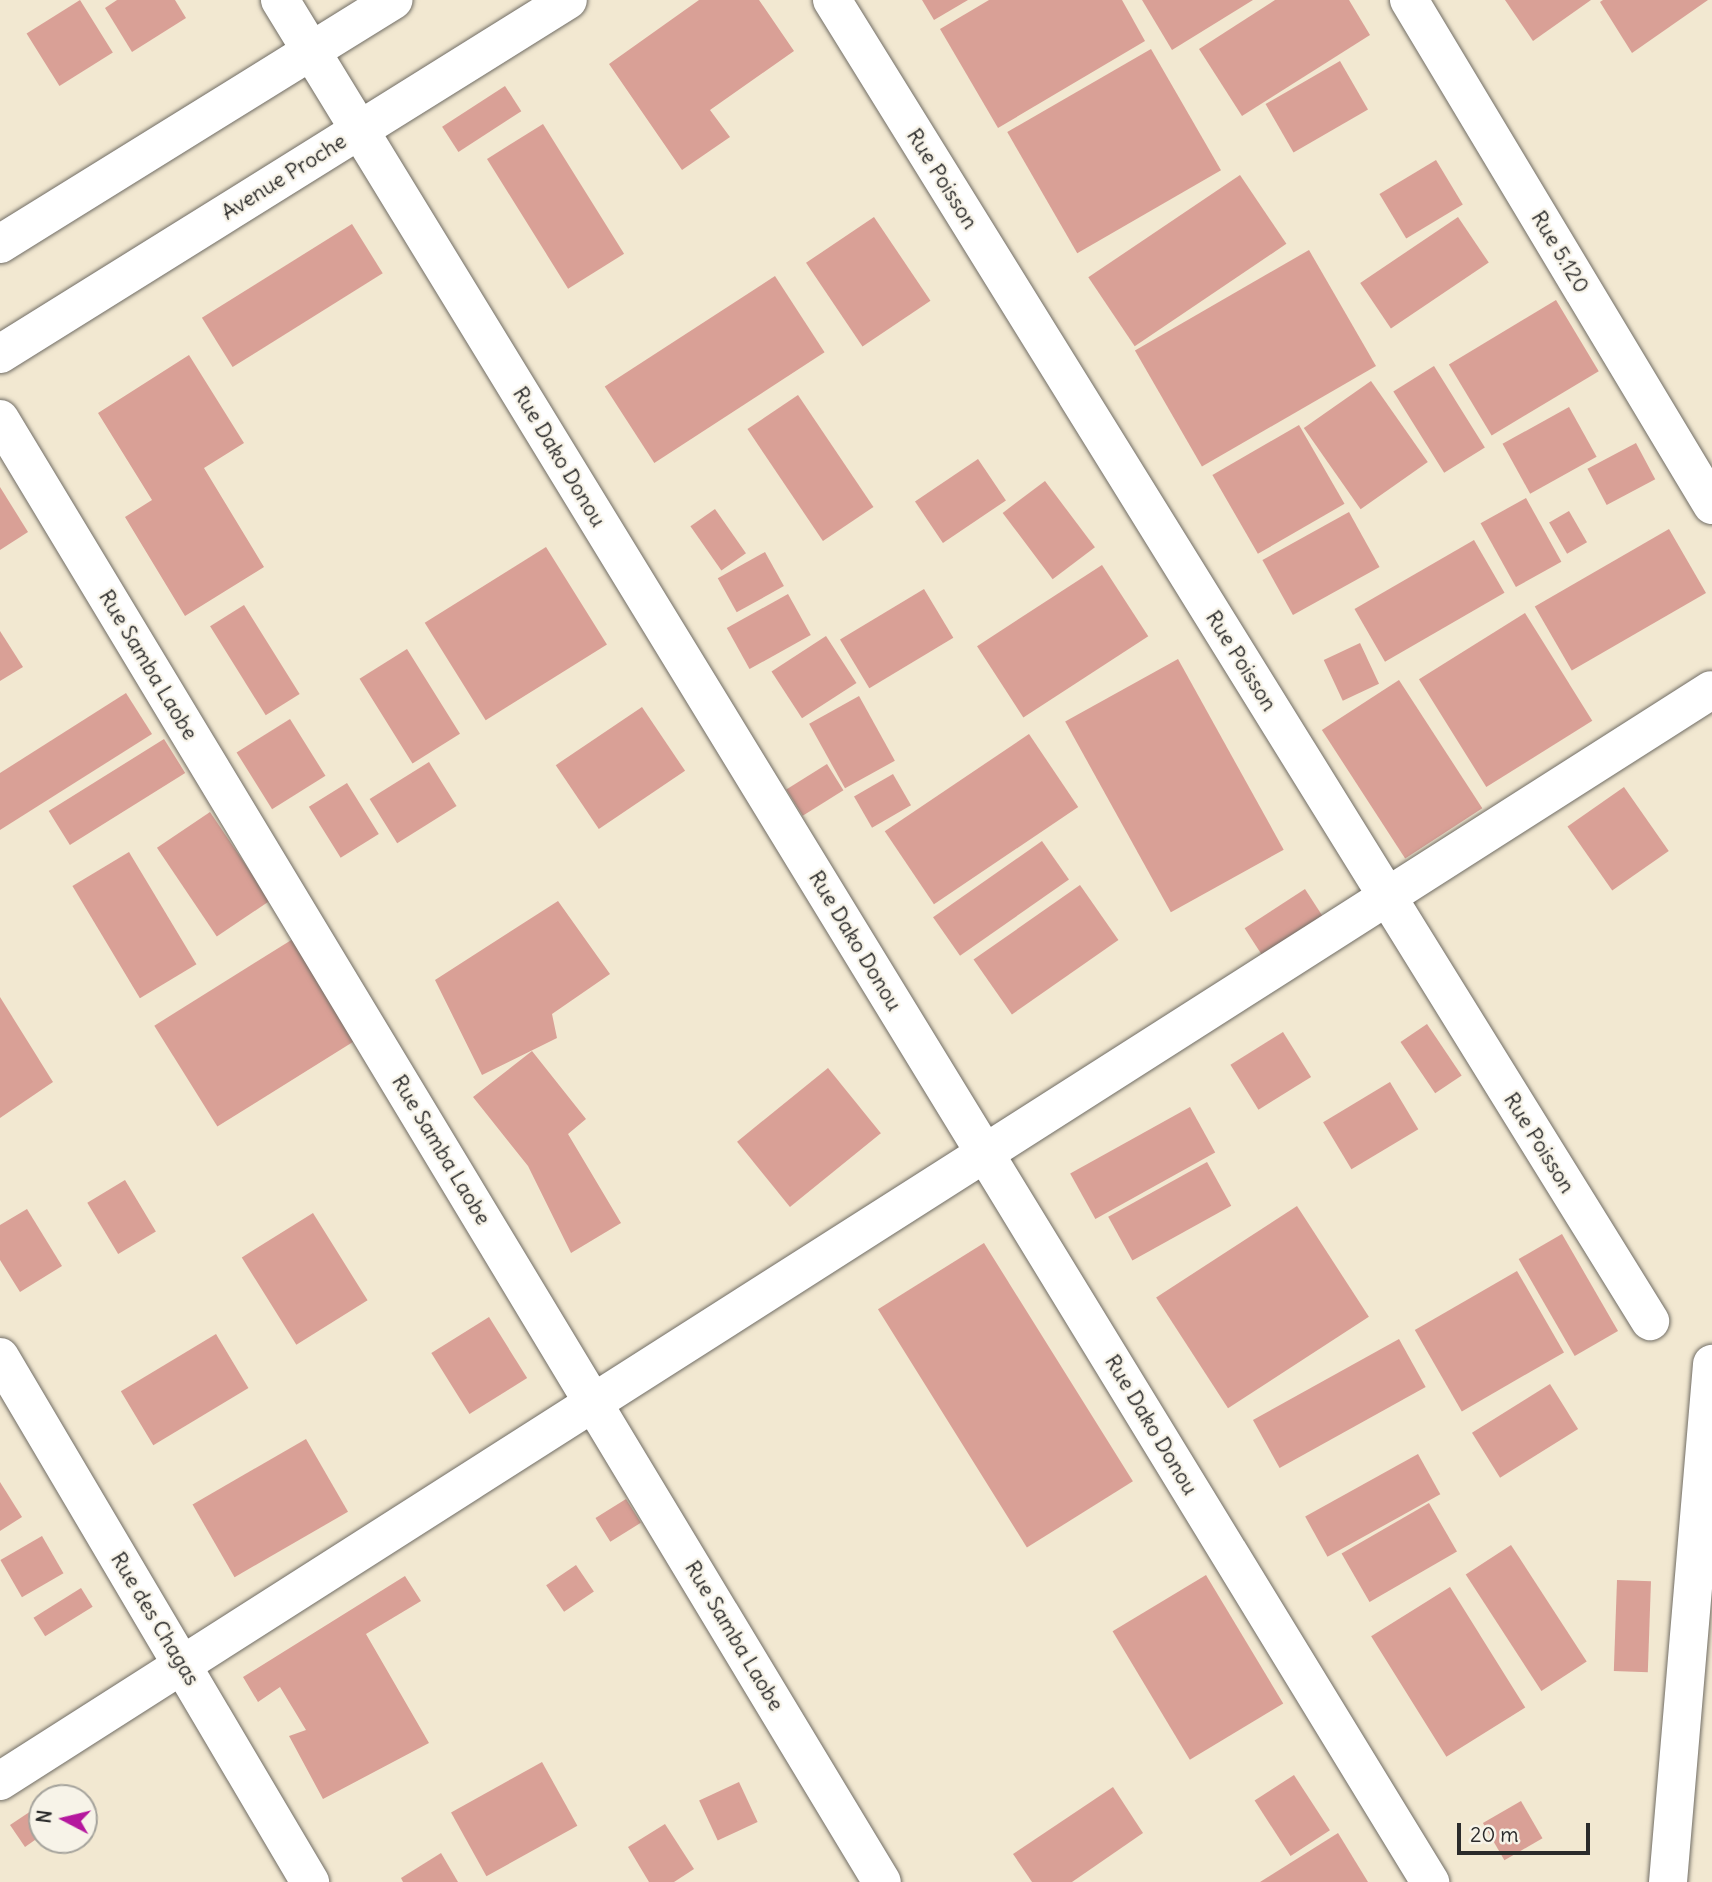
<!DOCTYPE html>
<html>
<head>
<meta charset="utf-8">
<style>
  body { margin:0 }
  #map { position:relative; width:1712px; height:1882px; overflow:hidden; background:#f2e8d1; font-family:Delius,sans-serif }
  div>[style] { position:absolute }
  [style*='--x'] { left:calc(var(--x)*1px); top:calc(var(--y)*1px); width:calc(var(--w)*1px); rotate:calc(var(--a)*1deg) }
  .building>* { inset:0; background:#d9a096; transform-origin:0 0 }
  .roads { filter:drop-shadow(0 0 2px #716d65) drop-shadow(0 0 2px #716d65) }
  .street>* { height:38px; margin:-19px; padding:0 19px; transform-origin:19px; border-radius:19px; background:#fff }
  .secondary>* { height:38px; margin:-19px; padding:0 19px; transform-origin:19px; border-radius:19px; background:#fff }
  .highway>* { height:38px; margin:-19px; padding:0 19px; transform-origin:19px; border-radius:19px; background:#fff }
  span { translate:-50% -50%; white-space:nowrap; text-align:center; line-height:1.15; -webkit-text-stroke:5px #f7f3e8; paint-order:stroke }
  .street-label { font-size:21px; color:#2b2b2b }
  .north { position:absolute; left:28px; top:1784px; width:70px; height:70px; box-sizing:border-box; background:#f7f3e8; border:2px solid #a5a39c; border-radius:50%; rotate:277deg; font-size:19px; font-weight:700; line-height:28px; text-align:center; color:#2b2b2b }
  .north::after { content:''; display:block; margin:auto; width:24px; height:32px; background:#b5179e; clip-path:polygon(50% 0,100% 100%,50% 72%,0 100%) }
  .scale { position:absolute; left:1457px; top:1823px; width:133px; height:32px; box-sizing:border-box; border:4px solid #2b2b2b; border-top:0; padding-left:9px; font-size:21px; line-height:24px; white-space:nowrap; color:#2b2b2b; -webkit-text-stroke:5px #f7f3e8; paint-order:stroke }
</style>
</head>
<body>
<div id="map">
  <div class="building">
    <div style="left:80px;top:0;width:62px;height:63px;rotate:58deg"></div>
    <div style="clip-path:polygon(117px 0,175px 0,186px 18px,132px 52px,105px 8px)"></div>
    <div style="clip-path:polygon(699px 0,759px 0,794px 51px,710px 110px,730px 137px,682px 170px,609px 64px)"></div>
    <div style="clip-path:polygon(922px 0,968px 0,934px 20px)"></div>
    <div style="clip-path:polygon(989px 0,1122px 0,1145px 41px,998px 128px,940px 29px)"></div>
    <div style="clip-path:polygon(1142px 0,1253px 0,1172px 50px)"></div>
    <div style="clip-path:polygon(1275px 0,1349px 0,1370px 35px,1242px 116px,1199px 49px)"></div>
    <div style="clip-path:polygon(1505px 0,1591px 0,1533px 41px)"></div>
    <div style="clip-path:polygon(1708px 0,1632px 53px,1600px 2px,1603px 0)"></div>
    <div style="left:1151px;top:49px;width:140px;height:166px;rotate:60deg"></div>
    <div style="left:1340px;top:61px;width:56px;height:86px;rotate:60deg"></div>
    <div style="left:505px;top:86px;width:30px;height:75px;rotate:57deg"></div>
    <div style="left:543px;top:124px;width:153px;height:66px;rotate:58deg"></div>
    <div style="left:1436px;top:160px;width:52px;height:66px;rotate:59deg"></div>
    <div style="left:1240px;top:175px;width:83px;height:183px;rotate:56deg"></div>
    <div style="left:874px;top:217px;width:101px;height:82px;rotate:56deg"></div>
    <div style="left:1458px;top:217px;width:55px;height:118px;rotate:56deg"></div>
    <div style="left:352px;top:224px;width:58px;height:177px;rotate:58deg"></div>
    <div style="left:1309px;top:250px;width:134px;height:201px;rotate:60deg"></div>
    <div style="left:775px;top:276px;width:91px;height:203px;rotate:57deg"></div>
    <div style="left:1556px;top:300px;width:83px;height:125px;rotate:59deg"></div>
    <div style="clip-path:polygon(189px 355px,244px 443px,204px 468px,264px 567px,185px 616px,125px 517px,152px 500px,98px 413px)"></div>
    <div style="left:1434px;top:366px;width:96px;height:48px;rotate:58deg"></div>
    <div style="left:1371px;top:381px;width:99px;height:82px;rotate:55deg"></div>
    <div style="left:798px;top:395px;width:135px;height:61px;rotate:56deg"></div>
    <div style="left:1569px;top:407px;width:57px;height:76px;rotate:61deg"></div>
    <div style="left:1299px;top:425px;width:91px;height:100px;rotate:60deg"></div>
    <div style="left:1636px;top:443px;width:41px;height:55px;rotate:62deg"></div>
    <div style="left:978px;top:459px;width:50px;height:76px;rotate:56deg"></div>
    <div style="left:1045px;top:481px;width:83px;height:53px;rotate:53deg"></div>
    <div style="clip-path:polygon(0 487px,28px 532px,0 550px)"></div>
    <div style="left:1526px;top:498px;width:73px;height:52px;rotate:61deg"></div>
    <div style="left:715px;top:509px;width:54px;height:30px;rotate:55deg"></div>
    <div style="left:1569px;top:511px;width:36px;height:23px;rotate:60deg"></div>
    <div style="left:1349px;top:512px;width:63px;height:99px;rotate:61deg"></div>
    <div style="left:1669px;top:529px;width:74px;height:155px;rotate:60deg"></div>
    <div style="left:1474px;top:540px;width:61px;height:138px;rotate:60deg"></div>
    <div style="left:546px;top:547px;width:115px;height:143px;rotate:58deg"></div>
    <div style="left:765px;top:552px;width:39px;height:54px;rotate:61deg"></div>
    <div style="left:1102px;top:565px;width:85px;height:149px;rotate:57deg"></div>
    <div style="left:924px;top:589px;width:57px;height:98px;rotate:59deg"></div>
    <div style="left:788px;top:594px;width:47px;height:70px;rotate:61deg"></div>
    <div style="left:244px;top:605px;width:105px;height:40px;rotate:58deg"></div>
    <div style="left:1525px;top:613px;width:127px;height:125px;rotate:58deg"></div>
    <div style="clip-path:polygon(0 631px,23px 667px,0 681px)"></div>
    <div style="left:826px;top:636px;width:56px;height:65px;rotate:57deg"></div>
    <div style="left:1360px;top:643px;width:45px;height:40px;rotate:65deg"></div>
    <div style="left:407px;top:649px;width:100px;height:56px;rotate:58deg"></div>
    <div style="left:1178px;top:659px;width:218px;height:129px;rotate:61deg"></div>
    <div style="left:1399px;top:680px;width:153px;height:92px;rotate:57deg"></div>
    <div style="clip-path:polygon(126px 693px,152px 734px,0 830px,0 773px)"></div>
    <div style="left:859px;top:696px;width:74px;height:57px;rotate:61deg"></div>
    <div style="left:642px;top:707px;width:77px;height:104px;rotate:56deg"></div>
    <div style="left:290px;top:719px;width:67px;height:63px;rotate:58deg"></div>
    <div style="left:1029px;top:734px;width:88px;height:174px;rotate:56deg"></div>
    <div style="left:164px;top:739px;width:40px;height:136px;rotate:58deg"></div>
    <div style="left:429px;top:762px;width:52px;height:70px;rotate:58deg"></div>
    <div style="left:827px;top:764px;width:31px;height:48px;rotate:58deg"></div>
    <div style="left:893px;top:774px;width:36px;height:45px;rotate:60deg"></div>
    <div style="left:347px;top:783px;width:60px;height:45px;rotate:58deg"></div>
    <div style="left:1624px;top:787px;width:78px;height:69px;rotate:55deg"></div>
    <div style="left:210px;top:812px;width:107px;height:64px;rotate:56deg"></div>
    <div style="left:1042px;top:841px;width:47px;height:133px;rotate:55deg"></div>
    <div style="left:129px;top:852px;width:131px;height:66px;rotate:59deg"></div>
    <div style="left:1080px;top:885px;width:67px;height:130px;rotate:55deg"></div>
    <div style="left:1305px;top:889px;width:33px;height:72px;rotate:57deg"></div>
    <div style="clip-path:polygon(558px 901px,610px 974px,552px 1014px,557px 1038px,482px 1075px,435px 980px)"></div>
    <div style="left:301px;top:934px;width:119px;height:173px;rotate:58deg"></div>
    <div style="clip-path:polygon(0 997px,53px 1082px,0 1118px)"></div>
    <div style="left:1427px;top:1024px;width:62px;height:32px;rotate:56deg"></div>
    <div style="left:1283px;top:1032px;width:53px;height:62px;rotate:58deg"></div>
    <div style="clip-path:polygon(532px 1051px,586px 1119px,568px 1134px,621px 1223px,571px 1253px,528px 1166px,473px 1097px)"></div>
    <div style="left:828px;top:1068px;width:84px;height:117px;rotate:51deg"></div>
    <div style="left:1390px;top:1082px;width:55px;height:78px;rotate:59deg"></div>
    <div style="left:1190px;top:1107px;width:52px;height:137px;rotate:61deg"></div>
    <div style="left:1207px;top:1162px;width:50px;height:113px;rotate:61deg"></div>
    <div style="left:125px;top:1180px;width:60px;height:44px;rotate:59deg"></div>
    <div style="left:1297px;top:1206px;width:132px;height:168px;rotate:57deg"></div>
    <div style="clip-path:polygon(27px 1209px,62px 1266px,20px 1292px,0 1260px,0 1225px)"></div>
    <div style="left:313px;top:1213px;width:103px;height:84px;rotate:58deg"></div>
    <div style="left:1562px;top:1234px;width:112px;height:50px;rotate:60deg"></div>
    <div style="left:984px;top:1243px;width:281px;height:125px;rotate:58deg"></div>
    <div style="left:1517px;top:1271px;width:94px;height:118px;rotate:60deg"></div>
    <div style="left:489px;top:1317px;width:72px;height:68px;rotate:58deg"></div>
    <div style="left:216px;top:1334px;width:63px;height:111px;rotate:59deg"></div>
    <div style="left:1399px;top:1339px;width:55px;height:167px;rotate:61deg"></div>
    <div style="left:1550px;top:1384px;width:53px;height:92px;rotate:58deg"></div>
    <div style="left:306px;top:1439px;width:84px;height:131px;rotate:60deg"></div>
    <div style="left:1418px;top:1454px;width:46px;height:129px;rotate:61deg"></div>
    <div style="clip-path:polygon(0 1482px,22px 1517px,0 1531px)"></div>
    <div style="left:626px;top:1499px;width:28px;height:36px;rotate:58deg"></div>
    <div style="left:1429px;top:1503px;width:56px;height:101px;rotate:60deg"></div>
    <div style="left:42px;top:1536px;width:43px;height:48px;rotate:60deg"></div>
    <div style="left:1511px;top:1545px;width:139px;height:54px;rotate:57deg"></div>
    <div style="left:576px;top:1565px;width:32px;height:36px;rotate:56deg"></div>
    <div style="left:1206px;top:1575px;width:150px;height:109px;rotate:59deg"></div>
    <div style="clip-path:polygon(405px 1576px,421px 1601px,366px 1634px,429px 1743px,323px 1799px,289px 1736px,306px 1730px,280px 1687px,258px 1702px,243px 1677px)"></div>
    <div style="left:1617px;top:1580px;width:34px;height:91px;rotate:2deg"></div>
    <div style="left:1450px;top:1587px;width:142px;height:93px;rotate:58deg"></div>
    <div style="left:81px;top:1588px;width:22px;height:56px;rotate:58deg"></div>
    <div style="left:542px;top:1762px;width:73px;height:104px;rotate:61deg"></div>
    <div style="left:1294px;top:1775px;width:66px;height:47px;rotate:57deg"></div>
    <div style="left:739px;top:1782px;width:44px;height:44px;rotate:65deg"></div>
    <div style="clip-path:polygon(1113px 1787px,1143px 1833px,1072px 1882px,1032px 1882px,1013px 1854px)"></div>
    <div style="left:1521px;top:1801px;width:43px;height:44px;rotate:60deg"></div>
    <div style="clip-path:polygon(31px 1811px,42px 1835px,25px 1847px,10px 1825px)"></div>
    <div style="clip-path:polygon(665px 1824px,694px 1869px,674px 1882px,649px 1882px,628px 1847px)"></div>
    <div style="clip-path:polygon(1338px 1833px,1368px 1882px,1260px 1882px)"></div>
    <div style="clip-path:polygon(441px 1853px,458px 1882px,403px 1882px,401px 1878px)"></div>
  </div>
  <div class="roads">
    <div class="street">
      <div style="--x:832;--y:0;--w:1554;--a:58.23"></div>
      <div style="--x:1409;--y:0;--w:589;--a:59.04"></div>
      <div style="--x:0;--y:419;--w:1708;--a:58.92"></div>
      <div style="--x:0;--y:1357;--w:610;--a:59.44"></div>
      <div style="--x:0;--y:1781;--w:2029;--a:-32.52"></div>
    </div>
    <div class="secondary">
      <div style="--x:280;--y:0;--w:2206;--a:58.57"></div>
      <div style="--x:0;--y:244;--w:463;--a:-31.8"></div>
      <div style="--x:0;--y:354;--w:669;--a:-31.93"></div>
    </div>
    <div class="highway">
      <div style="--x:1668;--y:1882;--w:520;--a:-85.14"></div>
    </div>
  </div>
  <div class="street-label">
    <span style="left:284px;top:177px;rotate:-32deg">Avenue Proche</span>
    <span style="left:942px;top:179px;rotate:58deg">Rue Poisson</span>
    <span style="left:1560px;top:252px;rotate:59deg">Rue 5.120</span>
    <span style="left:559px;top:457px;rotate:59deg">Rue Dako Donou</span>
    <span style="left:1241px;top:661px;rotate:58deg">Rue Poisson</span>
    <span style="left:148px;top:665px;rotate:59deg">Rue Samba Laobe</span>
    <span style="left:855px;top:941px;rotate:59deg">Rue Dako Donou</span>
    <span style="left:1539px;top:1143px;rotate:58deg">Rue Poisson</span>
    <span style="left:441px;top:1150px;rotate:59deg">Rue Samba Laobe</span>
    <span style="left:1151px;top:1425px;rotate:59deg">Rue Dako Donou</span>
    <span style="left:155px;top:1619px;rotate:59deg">Rue des Chagas</span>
    <span style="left:734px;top:1636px;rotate:59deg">Rue Samba Laobe</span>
  </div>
  <div class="north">N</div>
  <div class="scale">20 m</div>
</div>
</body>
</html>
